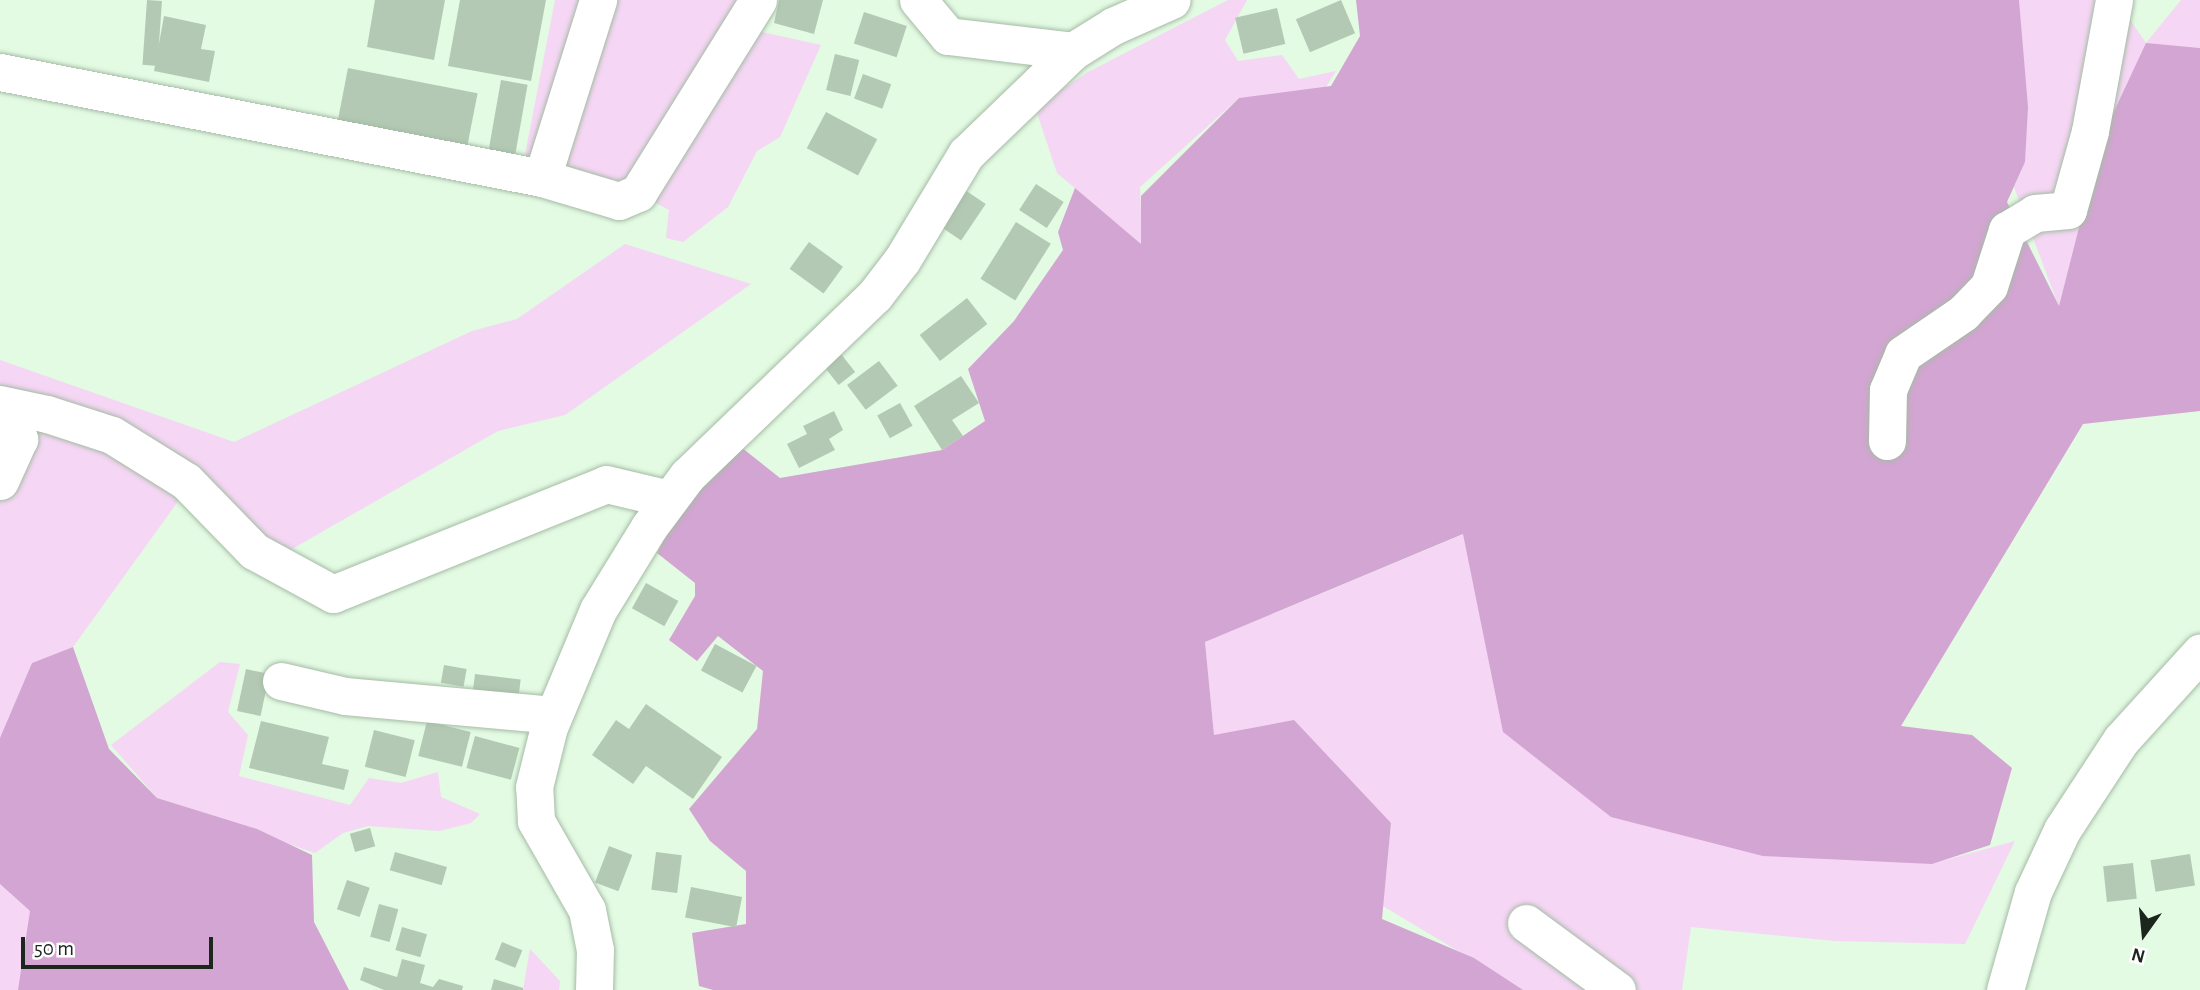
<!DOCTYPE html>
<html>
<head>
<meta charset="utf-8">
<style>
  body { margin:0 }
  #map { position:relative; width:2200px; height:990px; overflow:hidden; background:#e3fae3; font-family:"Alegreya Sans",sans-serif }
  div>[style] { position:absolute }
  [style*='--x'] { left:calc(var(--x)*1px); top:calc(var(--y)*1px); width:calc(var(--w)*1px); rotate:calc(var(--a)*1deg) }
  .green>* { inset:0; background:#f5d6f4 }
  .forest>* { inset:0; background:#d3a5d2 }
  .building>* { inset:0; background:#b3c9b3; transform-origin:0 0 }
  .roads { filter:drop-shadow(0 0 2px #a5bba5) drop-shadow(0 0 2px #a5bba5) }
  .minor>* { height:37px; margin:-18.5px; padding:0 18.5px; transform-origin:18.5px; border-radius:18.5px; background:#fff }
  span { translate:-50% -50%; white-space:nowrap; text-align:center; line-height:1.15; -webkit-text-stroke:7px #fff; paint-order:stroke }
  .north { position:absolute; left:2109px; top:899px; width:70px; height:70px; -webkit-text-stroke:5px #fff; paint-order:stroke; rotate:195deg; font-size:19px; font-weight:700; line-height:28px; text-align:center; color:#1d261d }
  .north::after { content:''; display:block; margin:auto; width:24px; height:32px; background:#1d261d; clip-path:polygon(50% 0,100% 100%,50% 72%,0 100%) }
  .scale { position:absolute; left:21px; top:937px; width:192px; height:32px; box-sizing:border-box; border:4px solid #1d261d; border-top:0; padding-left:9px; font-size:21px; line-height:24px; white-space:nowrap; color:#1d261d; -webkit-text-stroke:5px #fff; paint-order:stroke }
</style>
</head>
<body>
<div id="map">
  <div class="green">
    <div style="clip-path:polygon(555px 0,585px 0,540px 159px,524px 160px)"></div>
    <div style="clip-path:polygon(612px 0,747px 0,635px 182px,606px 186px,569px 177px,561px 163px)"></div>
    <div style="clip-path:polygon(1228px 0,1247px 0,1225px 40px,1238px 61px,1282px 55px,1299px 79px,1336px 71px,1324px 90px,1239px 98px,1140px 187px,1142px 245px,1057px 173px,1035px 107px,1088px 72px)"></div>
    <div style="clip-path:polygon(2019px 0,2127px 0,2126px 14px,2146px 43px,2181px 0,2200px 0,2200px 48px,2146px 44px,2102px 137px,2059px 307px,2014px 187px,2025px 162px,2026px 92px)"></div>
    <div style="clip-path:polygon(753px 30px,821px 45px,780px 137px,757px 151px,728px 207px,683px 242px,666px 238px,669px 210px,645px 197px)"></div>
    <div style="clip-path:polygon(625px 244px,751px 284px,565px 415px,498px 431px,271px 561px,184px 493px,73px 647px,32px 663px,0 742px,0 360px,234px 442px,472px 331px,517px 319px)"></div>
    <div style="clip-path:polygon(1464px 534px,1500px 717px,1931px 864px,2015px 841px,1965px 944px,1835px 941px,1691px 927px,1682px 990px,1523px 990px,1383px 906px,1391px 823px,1214px 735px,1205px 642px)"></div>
    <div style="clip-path:polygon(220px 662px,240px 664px,228px 712px,248px 735px,239px 776px,350px 805px,369px 778px,401px 783px,438px 772px,441px 797px,480px 814px,471px 823px,439px 831px,368px 826px,343px 833px,315px 853px,157px 798px,111px 745px)"></div>
    <div style="clip-path:polygon(0 884px,30px 911px,23px 990px,0 990px)"></div>
    <div style="clip-path:polygon(530px 949px,560px 981px,559px 990px,523px 990px)"></div>
  </div>
  <div class="forest">
    <div style="clip-path:polygon(1356px 0,2019px 0,2028px 107px,2025px 162px,2007px 202px,2059px 306px,2102px 137px,2146px 43px,2200px 48px,2200px 411px,2083px 424px,1901px 726px,1972px 735px,2012px 768px,1990px 845px,1932px 864px,1763px 856px,1611px 817px,1503px 732px,1463px 534px,1205px 642px,1214px 735px,1294px 720px,1391px 823px,1382px 919px,1474px 958px,1523px 990px,713px 990px,699px 986px,692px 933px,746px 924px,746px 871px,710px 841px,689px 809px,757px 729px,763px 671px,718px 636px,697px 661px,669px 640px,695px 596px,695px 583px,657px 553px,683px 499px,737px 444px,780px 478px,942px 450px,985px 421px,968px 369px,1014px 321px,1063px 250px,1058px 232px,1075px 188px,1141px 244px,1141px 196px,1239px 98px,1331px 86px,1360px 36px)"></div>
    <div style="clip-path:polygon(73px 647px,109px 749px,157px 798px,257px 829px,312px 855px,314px 922px,349px 990px,18px 990px,30px 911px,0 884px,0 738px,32px 663px)"></div>
  </div>
  <div class="building">
    <div style="left:147px;top:0;width:15px;height:65px;rotate:4deg"></div>
    <div style="clip-path:polygon(375px 0,445px 0,434px 60px,367px 47px)"></div>
    <div style="clip-path:polygon(460px 0,546px 0,531px 81px,448px 66px)"></div>
    <div style="clip-path:polygon(779px 0,823px 0,814px 34px,774px 23px)"></div>
    <div style="left:1341px;top:0;width:36px;height:49px;rotate:67deg"></div>
    <div style="left:1277px;top:8px;width:37px;height:43px;rotate:77deg"></div>
    <div style="left:864px;top:12px;width:45px;height:33px;rotate:18deg"></div>
    <div style="clip-path:polygon(164px 16px,206px 25px,201px 49px,215px 51px,209px 82px,154px 71px)"></div>
    <div style="left:835px;top:54px;width:25px;height:37px;rotate:14deg"></div>
    <div style="left:348px;top:68px;width:132px;height:54px;rotate:11deg"></div>
    <div style="left:863px;top:74px;width:30px;height:26px;rotate:20deg"></div>
    <div style="left:501px;top:80px;width:27px;height:73px;rotate:10deg"></div>
    <div style="left:826px;top:112px;width:58px;height:41px;rotate:28deg"></div>
    <div style="left:1036px;top:184px;width:33px;height:31px;rotate:33deg"></div>
    <div style="left:965px;top:190px;width:25px;height:44px;rotate:34deg"></div>
    <div style="left:1016px;top:222px;width:41px;height:67px;rotate:32deg"></div>
    <div style="left:809px;top:242px;width:42px;height:33px;rotate:36deg"></div>
    <div style="left:967px;top:298px;width:33px;height:60px;rotate:52deg"></div>
    <div style="left:841px;top:354px;width:23px;height:21px;rotate:52deg"></div>
    <div style="left:879px;top:361px;width:31px;height:40px;rotate:53deg"></div>
    <div style="clip-path:polygon(961px 376px,979px 403px,952px 420px,963px 436px,942px 450px,914px 406px)"></div>
    <div style="left:900px;top:403px;width:26px;height:26px;rotate:61deg"></div>
    <div style="clip-path:polygon(834px 411px,843px 430px,829px 439px,835px 450px,799px 468px,787px 444px,807px 434px,803px 426px)"></div>
    <div style="left:646px;top:583px;width:37px;height:29px;rotate:29deg"></div>
    <div style="left:715px;top:644px;width:47px;height:30px;rotate:28deg"></div>
    <div style="left:444px;top:665px;width:23px;height:18px;rotate:10deg"></div>
    <div style="left:246px;top:669px;width:24px;height:43px;rotate:12deg"></div>
    <div style="left:475px;top:674px;width:46px;height:19px;rotate:7deg"></div>
    <div style="clip-path:polygon(646px 704px,722px 757px,693px 799px,646px 766px,633px 784px,592px 755px,616px 720px,629px 729px)"></div>
    <div style="clip-path:polygon(261px 721px,329px 737px,322px 764px,349px 770px,344px 790px,249px 768px)"></div>
    <div style="left:427px;top:721px;width:45px;height:36px;rotate:14deg"></div>
    <div style="left:374px;top:730px;width:42px;height:38px;rotate:14deg"></div>
    <div style="left:475px;top:736px;width:46px;height:33px;rotate:15deg"></div>
    <div style="left:370px;top:828px;width:19px;height:21px;rotate:74deg"></div>
    <div style="left:609px;top:846px;width:25px;height:39px;rotate:21deg"></div>
    <div style="left:395px;top:852px;width:54px;height:19px;rotate:16deg"></div>
    <div style="left:656px;top:852px;width:26px;height:38px;rotate:7deg"></div>
    <div style="left:2190px;top:854px;width:32px;height:40px;rotate:81deg"></div>
    <div style="left:2133px;top:863px;width:36px;height:30px;rotate:84deg"></div>
    <div style="left:347px;top:880px;width:24px;height:31px;rotate:19deg"></div>
    <div style="left:691px;top:887px;width:52px;height:31px;rotate:11deg"></div>
    <div style="left:379px;top:904px;width:20px;height:34px;rotate:15deg"></div>
    <div style="left:402px;top:927px;width:26px;height:24px;rotate:16deg"></div>
    <div style="left:502px;top:942px;width:22px;height:19px;rotate:22deg"></div>
    <div style="clip-path:polygon(402px 959px,425px 965px,420px 983px,433px 987px,439px 979px,463px 986px,462px 990px,384px 990px,360px 980px,364px 967px,397px 977px)"></div>
    <div style="clip-path:polygon(494px 979px,523px 988px,523px 990px,491px 990px)"></div>
  </div>
  <div class="roads">
    <div class="minor">
      <div style="--x:918;--y:0;--w:47;--a:50.2"></div>
      <div style="--x:948;--y:36;--w:126;--a:6.8"></div>
      <div style="--x:0;--y:72;--w:552;--a:11.07"></div>
      <div style="--x:542;--y:178;--w:80;--a:16.6"></div>
      <div style="--x:619;--y:201;--w:21;--a:-23"></div>
      <div style="--x:638;--y:193;--w:227;--a:-58.1"></div>
      <div style="--x:542;--y:178;--w:187;--a:-72.5"></div>
      <div style="--x:0;--y:404;--w:48;--a:12"></div>
      <div style="--x:47;--y:414;--w:68;--a:17.9"></div>
      <div style="--x:112;--y:435;--w:87;--a:31.9"></div>
      <div style="--x:186;--y:481;--w:98;--a:45.8"></div>
      <div style="--x:254;--y:551;--w:90;--a:28.6"></div>
      <div style="--x:333;--y:594;--w:294;--a:-21.9"></div>
      <div style="--x:606;--y:484;--w:65;--a:13.4"></div>
      <div style="--x:0;--y:434;--w:20;--a:15"></div>
      <div style="--x:19;--y:439;--w:46;--a:114.3"></div>
      <div style="--x:1887;--y:441;--w:51;--a:-88.9"></div>
      <div style="--x:1888;--y:390;--w:39;--a:-67"></div>
      <div style="--x:1903;--y:354;--w:73;--a:-34.3"></div>
      <div style="--x:1963;--y:313;--w:37;--a:-46"></div>
      <div style="--x:1989;--y:286;--w:59;--a:-72.2"></div>
      <div style="--x:2007;--y:230;--w:33;--a:-31"></div>
      <div style="--x:2035;--y:213;--w:33;--a:-5"></div>
      <div style="--x:2068;--y:210;--w:82;--a:-74.4"></div>
      <div style="--x:2090;--y:131;--w:133;--a:-79.6"></div>
      <div style="--x:281;--y:681;--w:66;--a:13.2"></div>
      <div style="--x:345;--y:696;--w:209;--a:5.2"></div>
      <div style="--x:1526;--y:923;--w:113;--a:36.4"></div>
      <div style="--x:594;--y:990;--w:40;--a:-88.6"></div>
      <div style="--x:595;--y:950;--w:41;--a:-101.3"></div>
      <div style="--x:587;--y:910;--w:103;--a:-119.8"></div>
      <div style="--x:536;--y:821;--w:34;--a:-93"></div>
      <div style="--x:534;--y:787;--w:62;--a:-76"></div>
      <div style="--x:549;--y:727;--w:127;--a:-67.3"></div>
      <div style="--x:598;--y:610;--w:97;--a:-58.4"></div>
      <div style="--x:649;--y:527;--w:64;--a:-53.3"></div>
      <div style="--x:687;--y:476;--w:261;--a:-43.9"></div>
      <div style="--x:875;--y:295;--w:44;--a:-52.4"></div>
      <div style="--x:902;--y:260;--w:124;--a:-58.9"></div>
      <div style="--x:966;--y:154;--w:149;--a:-43.9"></div>
      <div style="--x:1073;--y:51;--w:47;--a:-32"></div>
      <div style="--x:1113;--y:26;--w:64;--a:-23.8"></div>
      <div style="--x:2005;--y:990;--w:102;--a:-74.1"></div>
      <div style="--x:2033;--y:892;--w:68;--a:-64.9"></div>
      <div style="--x:2062;--y:830;--w:108;--a:-56.8"></div>
      <div style="--x:2121;--y:740;--w:118;--a:-47.8"></div>
    </div>
  </div>
  <div class="north">N</div>
  <div class="scale">50 m</div>
</div>
</body>
</html>
